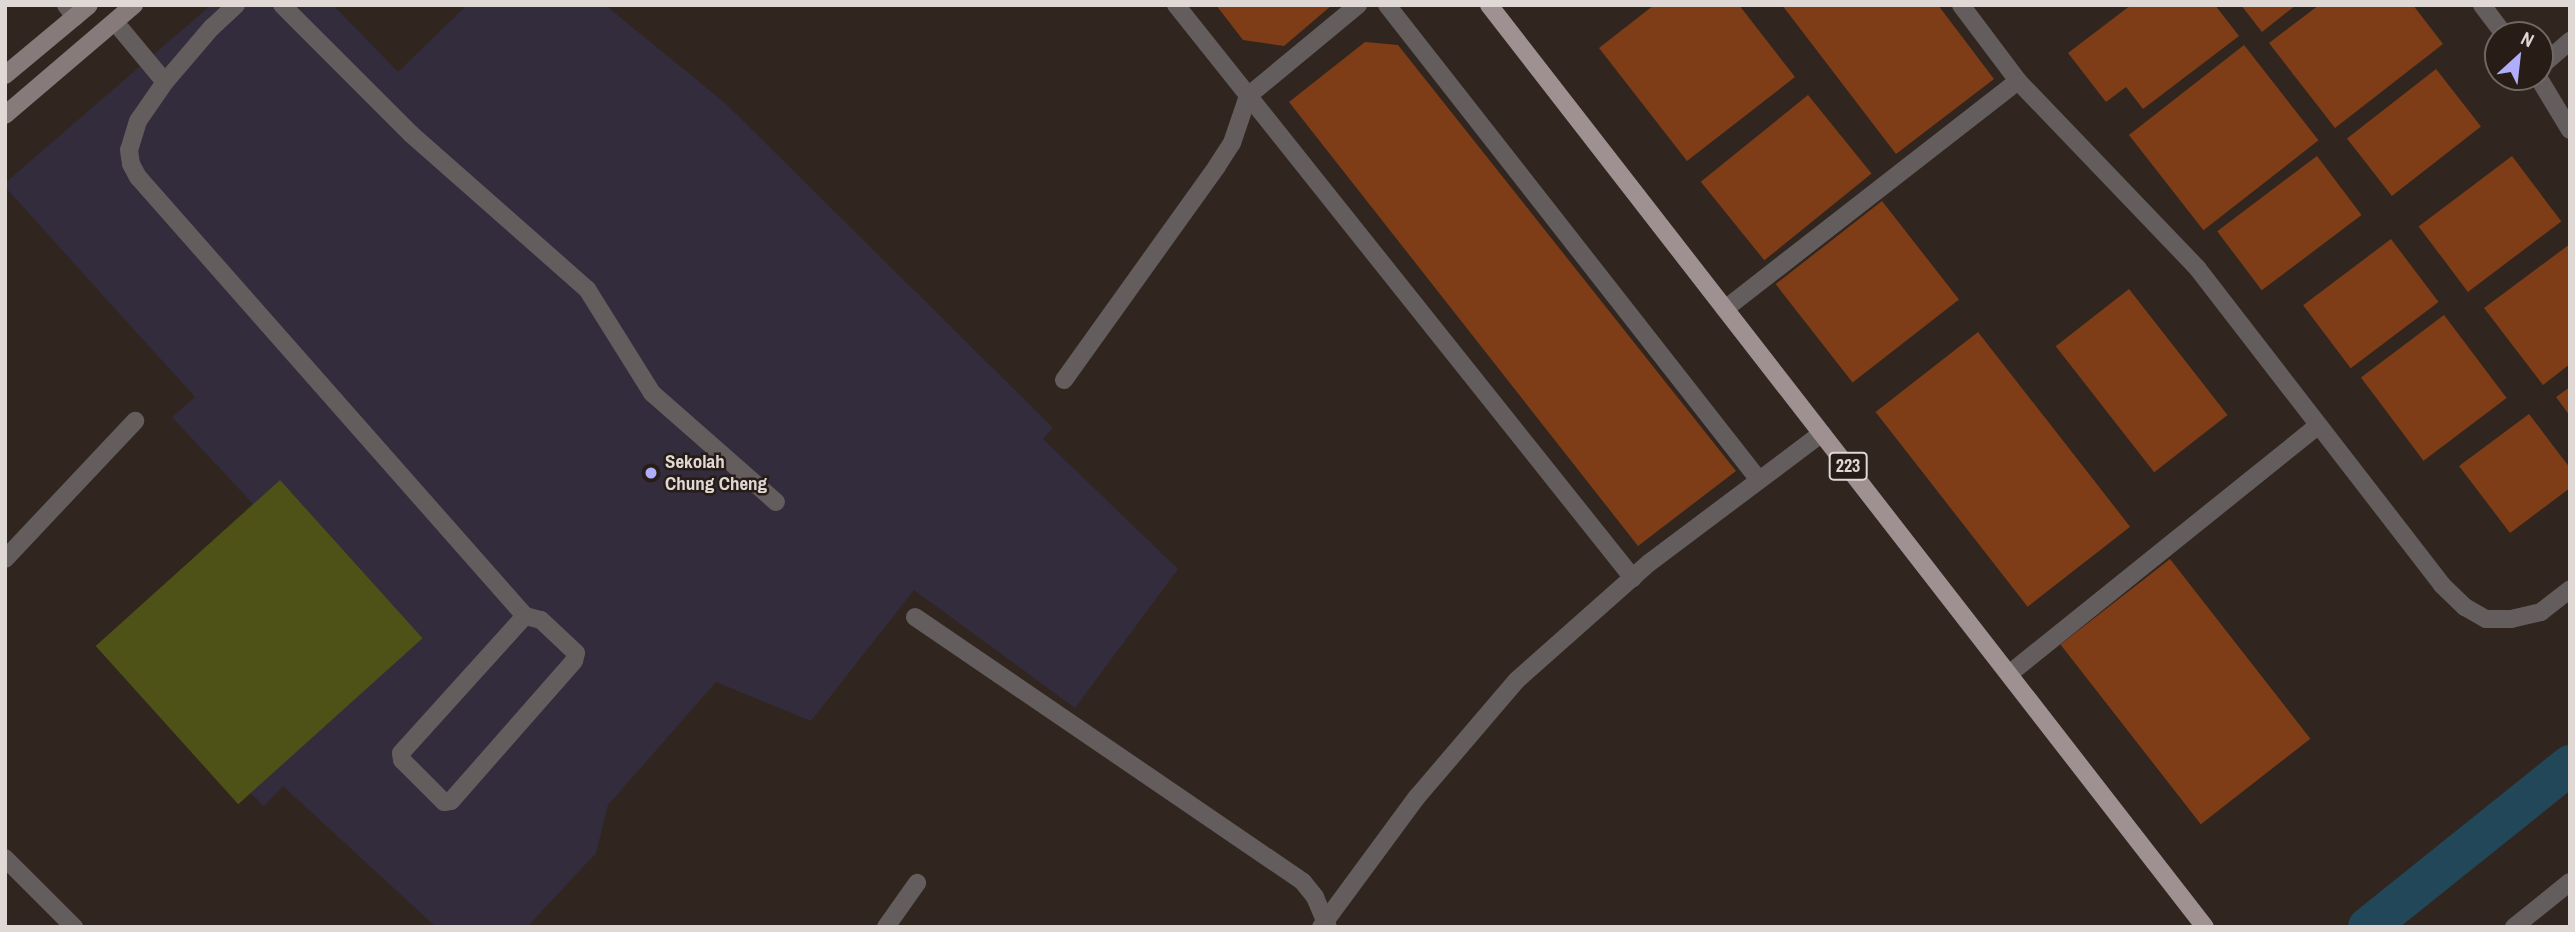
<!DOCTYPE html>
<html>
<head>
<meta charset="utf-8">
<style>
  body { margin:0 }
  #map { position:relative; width:2575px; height:932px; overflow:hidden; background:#31251f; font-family:"Archivo Narrow",sans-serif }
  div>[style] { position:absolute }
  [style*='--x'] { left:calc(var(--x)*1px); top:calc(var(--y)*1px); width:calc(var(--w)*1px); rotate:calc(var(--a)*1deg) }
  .education>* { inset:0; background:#332c3c }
  .green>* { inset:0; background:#4f5216; transform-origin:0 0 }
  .canal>* { height:40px; margin:-20px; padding:0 20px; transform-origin:20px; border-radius:20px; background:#214758 }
  .building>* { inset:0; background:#7e3d17; transform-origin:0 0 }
  .lane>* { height:18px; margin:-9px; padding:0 9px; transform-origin:9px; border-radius:9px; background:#645d5d }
  .street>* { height:18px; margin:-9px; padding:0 9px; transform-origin:9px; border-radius:9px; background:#645d5d }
  .secondary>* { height:18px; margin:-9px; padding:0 9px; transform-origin:9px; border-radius:9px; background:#867a7a }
  .primary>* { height:18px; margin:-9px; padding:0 9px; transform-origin:9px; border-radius:9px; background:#9f9191 }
  .dots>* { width:19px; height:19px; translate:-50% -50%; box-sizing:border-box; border:4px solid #271c16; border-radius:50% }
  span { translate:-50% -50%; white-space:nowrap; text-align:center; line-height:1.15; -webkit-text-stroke:5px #271c16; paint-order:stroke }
  .shield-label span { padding:2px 5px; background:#271c16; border:2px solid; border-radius:5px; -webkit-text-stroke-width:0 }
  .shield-label { font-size:18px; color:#e0d8d4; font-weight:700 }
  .poi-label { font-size:19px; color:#e0d8d4; font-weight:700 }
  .left { translate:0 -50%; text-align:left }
  .frame { position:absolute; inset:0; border:7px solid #e0d8d4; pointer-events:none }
  .north { position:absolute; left:2484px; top:21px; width:70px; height:70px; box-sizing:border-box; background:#271c16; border:2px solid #716762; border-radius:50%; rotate:27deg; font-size:19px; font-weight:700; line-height:28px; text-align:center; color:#e0d8d4 }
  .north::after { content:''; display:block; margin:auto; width:24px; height:32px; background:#b0aefa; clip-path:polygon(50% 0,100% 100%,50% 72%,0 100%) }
</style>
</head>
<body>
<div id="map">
  <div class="education">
    <div style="clip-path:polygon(211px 5px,333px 5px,398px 72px,467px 5px,605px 5px,725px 103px,1053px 428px,1043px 439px,1178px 569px,1075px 708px,914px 590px,811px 721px,716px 682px,608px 805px,596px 853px,527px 927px,436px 927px,283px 786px,264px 806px,110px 660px,255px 506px,172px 417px,195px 397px,5px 187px,5px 183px)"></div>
  </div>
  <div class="green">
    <div style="left:280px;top:480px;width:213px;height:248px;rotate:48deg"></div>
  </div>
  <div class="canal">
    <div style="--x:2368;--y:927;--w:259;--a:-38.7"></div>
  </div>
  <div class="building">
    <div style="clip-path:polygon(1216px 5px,1332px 5px,1284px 46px,1243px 40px)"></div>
    <div style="clip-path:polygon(1654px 5px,1739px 5px,1795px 77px,1687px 161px,1599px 48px)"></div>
    <div style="clip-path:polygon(1782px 5px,1938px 5px,1994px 79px,1896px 154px)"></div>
    <div style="clip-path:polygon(2131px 5px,2215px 5px,2239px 36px,2143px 109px,2126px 87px,2106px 102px,2068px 53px)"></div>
    <div style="clip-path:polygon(2241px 5px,2296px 5px,2262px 32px)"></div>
    <div style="clip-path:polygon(2319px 5px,2413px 5px,2443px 44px,2335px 128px,2269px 43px)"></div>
    <div style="clip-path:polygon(1365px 42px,1398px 45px,1736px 471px,1638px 546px,1289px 102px)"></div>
    <div style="left:2244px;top:45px;width:121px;height:146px;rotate:52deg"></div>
    <div style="left:2436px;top:69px;width:73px;height:113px;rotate:52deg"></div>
    <div style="left:1808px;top:95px;width:101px;height:138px;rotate:51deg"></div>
    <div style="left:2317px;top:156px;width:74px;height:125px;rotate:53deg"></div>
    <div style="left:2512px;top:156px;width:82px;height:117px;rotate:53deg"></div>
    <div style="left:1882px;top:201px;width:125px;height:135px;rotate:52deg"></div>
    <div style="left:2391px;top:239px;width:79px;height:110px;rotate:53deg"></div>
    <div style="clip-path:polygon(2570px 244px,2570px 364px,2543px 385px,2484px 308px)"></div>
    <div style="left:2129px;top:289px;width:160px;height:93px;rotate:52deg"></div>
    <div style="left:2444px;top:315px;width:104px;height:104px;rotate:53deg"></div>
    <div style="left:1978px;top:332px;width:247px;height:130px;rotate:52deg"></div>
    <div style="clip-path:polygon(2570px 387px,2570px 416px,2556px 397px)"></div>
    <div style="clip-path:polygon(2529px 414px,2570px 468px,2570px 488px,2510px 533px,2459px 466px)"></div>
    <div style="left:2170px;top:559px;width:228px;height:139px;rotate:52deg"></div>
  </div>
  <div class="lane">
    <div style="--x:236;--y:5;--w:33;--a:137"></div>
    <div style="--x:212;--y:27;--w:72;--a:130.5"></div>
    <div style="--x:165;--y:82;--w:47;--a:124.7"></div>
    <div style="--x:138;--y:121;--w:30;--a:107"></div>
    <div style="--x:129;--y:150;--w:14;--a:82"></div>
    <div style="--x:131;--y:164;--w:15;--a:62"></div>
    <div style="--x:138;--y:177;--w:585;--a:48.6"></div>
    <div style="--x:525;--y:616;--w:16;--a:14"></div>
    <div style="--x:541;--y:620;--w:48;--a:43.3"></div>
    <div style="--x:576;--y:653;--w:8;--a:104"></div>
    <div style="--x:574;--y:661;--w:186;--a:131.3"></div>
    <div style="--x:451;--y:801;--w:7;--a:172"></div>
    <div style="--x:444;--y:802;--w:59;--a:-135"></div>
    <div style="--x:402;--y:760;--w:7;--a:-98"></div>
    <div style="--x:401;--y:753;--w:185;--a:-47.9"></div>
    <div style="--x:282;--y:5;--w:182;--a:45"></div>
    <div style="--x:411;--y:134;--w:235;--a:41.4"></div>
    <div style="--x:587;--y:289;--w:123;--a:58"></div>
    <div style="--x:652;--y:393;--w:165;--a:41.3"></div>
    <div style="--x:1176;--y:5;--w:733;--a:51.43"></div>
    <div style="--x:1387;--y:5;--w:603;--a:51.93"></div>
    <div style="--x:115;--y:22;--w:78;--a:50.2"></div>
    <div style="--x:1064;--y:380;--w:263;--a:-54.4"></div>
    <div style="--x:1217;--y:166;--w:27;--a:-57"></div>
    <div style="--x:1232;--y:143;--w:50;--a:-71.2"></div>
    <div style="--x:1248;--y:96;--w:143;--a:-39.6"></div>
    <div style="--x:2514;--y:927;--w:72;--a:-38.8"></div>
  </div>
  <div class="street">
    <div style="--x:66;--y:5;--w:15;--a:53"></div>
    <div style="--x:1961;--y:5;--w:95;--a:53.1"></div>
    <div style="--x:2018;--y:81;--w:260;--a:46.2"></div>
    <div style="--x:2198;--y:269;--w:399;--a:52.3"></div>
    <div style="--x:2442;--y:585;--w:32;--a:44"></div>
    <div style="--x:2465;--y:607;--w:24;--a:30"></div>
    <div style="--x:2486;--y:619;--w:25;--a:0"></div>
    <div style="--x:2511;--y:619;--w:31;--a:-13"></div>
    <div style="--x:2541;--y:612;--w:37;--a:-38"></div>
    <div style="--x:2482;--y:5;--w:38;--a:53"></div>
    <div style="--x:2540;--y:67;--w:40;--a:-41"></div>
    <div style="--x:2538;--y:77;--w:62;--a:58.9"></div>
    <div style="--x:1725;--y:309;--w:371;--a:-37.9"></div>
    <div style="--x:5;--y:559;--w:190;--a:-46.7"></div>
    <div style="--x:915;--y:617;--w:470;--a:34.3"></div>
    <div style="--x:1303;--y:882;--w:19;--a:51"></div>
    <div style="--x:1315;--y:897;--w:33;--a:67"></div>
    <div style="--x:2009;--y:674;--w:396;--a:-38.8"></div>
    <div style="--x:5;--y:858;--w:98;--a:45"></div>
    <div style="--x:886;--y:927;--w:54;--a:-54.8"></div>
    <div style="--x:1321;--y:927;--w:162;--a:-53.6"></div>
    <div style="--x:1417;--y:797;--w:154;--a:-49.5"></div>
    <div style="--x:1517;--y:680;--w:176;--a:-41.6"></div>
    <div style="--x:1649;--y:563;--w:216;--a:-36.9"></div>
  </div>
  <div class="secondary">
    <div style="--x:5;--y:75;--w:109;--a:-39.8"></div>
    <div style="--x:5;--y:115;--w:170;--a:-40.5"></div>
  </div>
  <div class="primary">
    <div style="--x:1489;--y:5;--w:1167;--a:52.17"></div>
  </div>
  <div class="dots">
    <div style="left:651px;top:473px;background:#b0aefa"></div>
  </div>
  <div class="shield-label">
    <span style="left:1848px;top:466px">223</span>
  </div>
  <div class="poi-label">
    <span class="left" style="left:665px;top:473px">Sekolah<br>Chung Cheng</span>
  </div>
  <div class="frame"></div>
  <div class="north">N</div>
</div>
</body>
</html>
